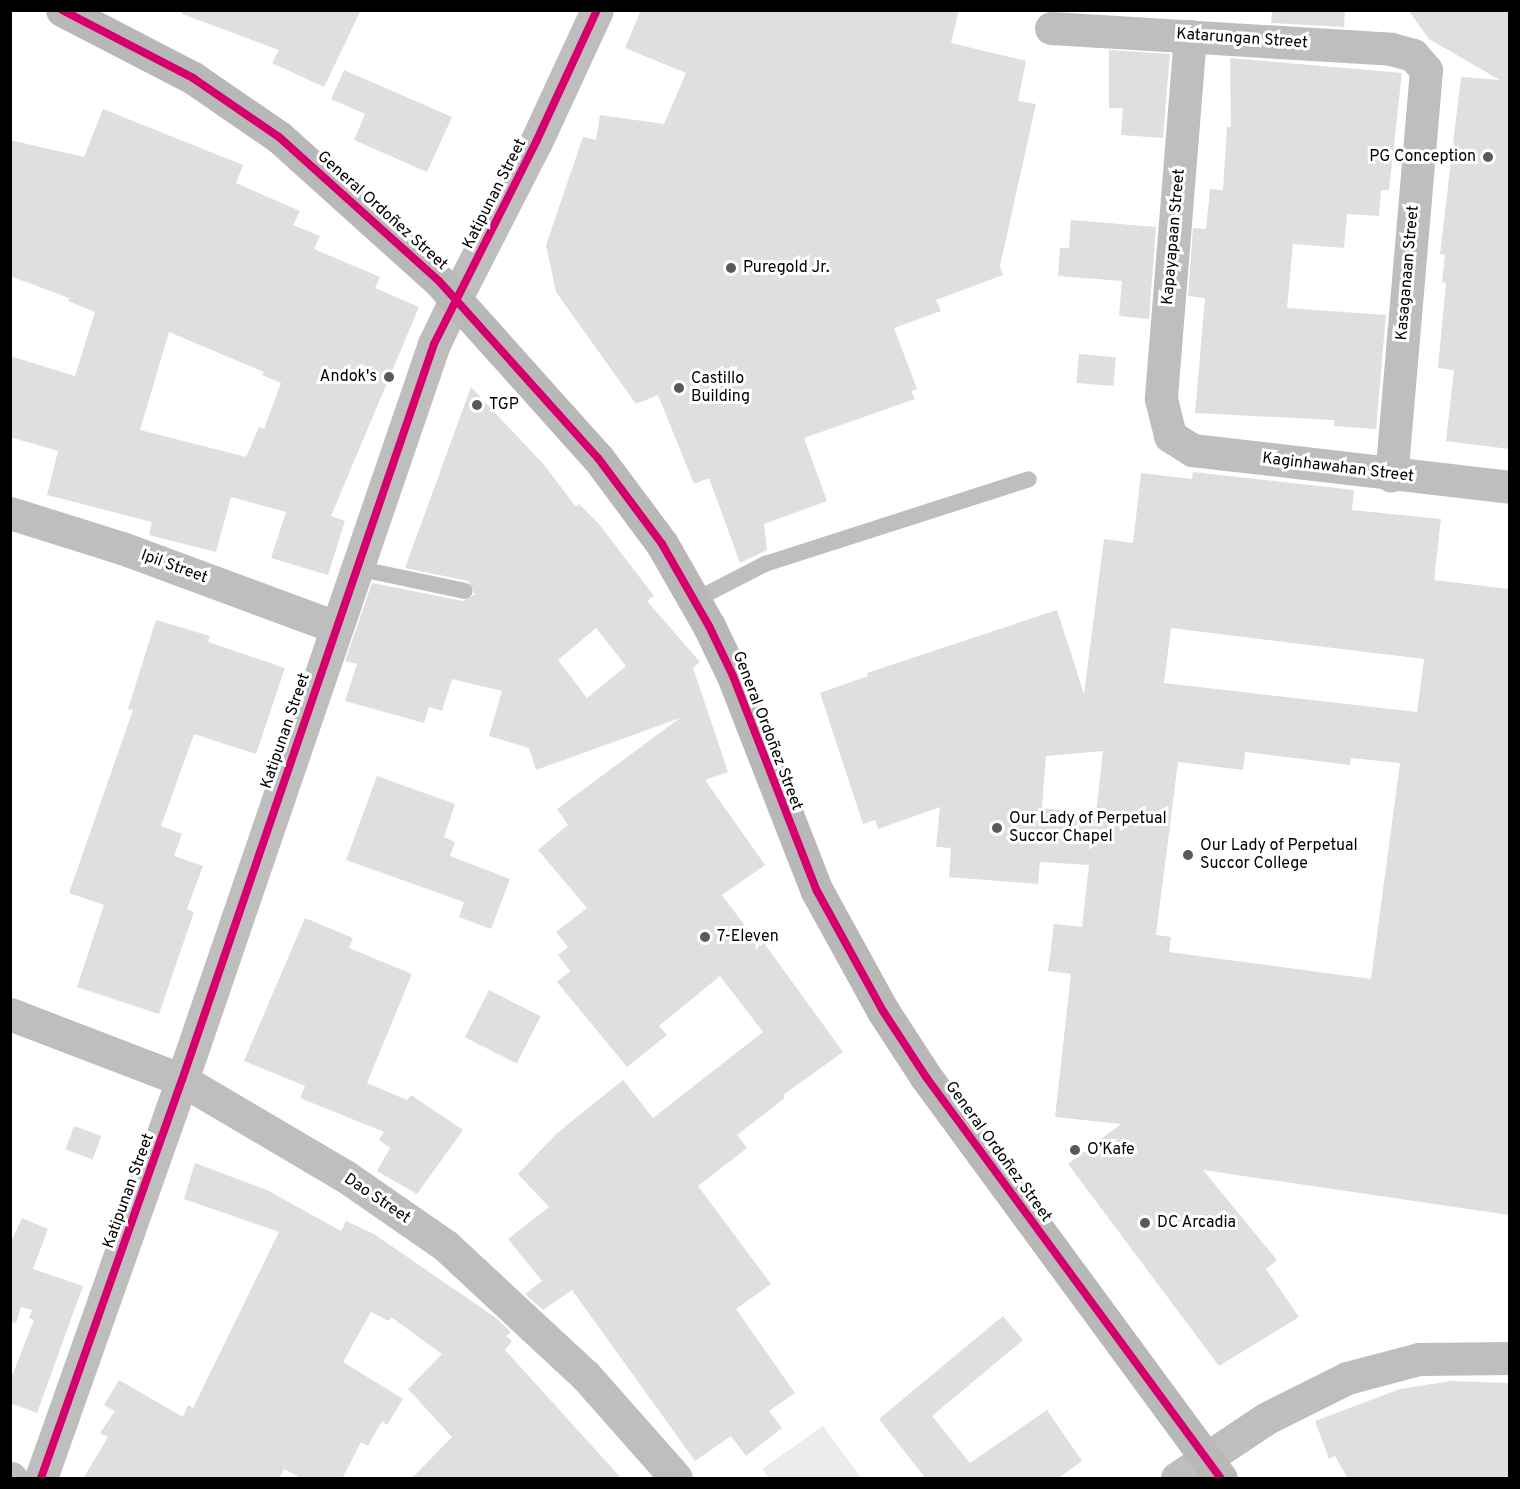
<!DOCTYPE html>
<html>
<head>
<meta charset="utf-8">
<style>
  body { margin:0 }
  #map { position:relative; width:1520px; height:1489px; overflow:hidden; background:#fff; font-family:Overpass,sans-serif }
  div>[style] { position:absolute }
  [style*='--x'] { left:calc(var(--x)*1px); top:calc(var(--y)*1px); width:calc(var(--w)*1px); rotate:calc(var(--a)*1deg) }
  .green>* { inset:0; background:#ececec }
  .building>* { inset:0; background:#dfdfdf; transform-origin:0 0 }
  .service>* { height:16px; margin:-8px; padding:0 8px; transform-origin:8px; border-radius:8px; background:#bebebe }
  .minor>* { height:33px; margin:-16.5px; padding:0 16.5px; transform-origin:16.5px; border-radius:16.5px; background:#bebebe }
  .tertiary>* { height:33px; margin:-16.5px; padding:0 16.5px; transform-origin:16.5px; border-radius:16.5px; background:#bebebe }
  .secondary>* { height:33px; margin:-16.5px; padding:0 16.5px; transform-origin:16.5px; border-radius:16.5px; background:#b8b8b8 }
  .cycleway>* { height:8px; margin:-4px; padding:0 4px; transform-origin:4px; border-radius:4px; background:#d6006c }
  .dots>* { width:16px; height:16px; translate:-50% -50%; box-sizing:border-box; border:3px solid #fff; border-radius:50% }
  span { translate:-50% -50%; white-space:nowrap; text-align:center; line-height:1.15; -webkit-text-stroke:6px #fff; paint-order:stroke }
  .street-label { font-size:16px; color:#000 }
  .poi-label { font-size:16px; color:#000 }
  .right { translate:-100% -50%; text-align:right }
  .left { translate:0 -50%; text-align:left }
  .frame { position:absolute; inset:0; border:12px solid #000; pointer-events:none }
</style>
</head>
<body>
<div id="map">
  <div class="green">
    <div style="clip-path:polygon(823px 1426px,861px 1478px,769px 1478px,762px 1469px)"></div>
  </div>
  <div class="building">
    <div style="clip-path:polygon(182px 10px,361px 10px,324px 87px,272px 63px,279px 50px,182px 14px)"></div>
    <div style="clip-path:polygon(641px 10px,959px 10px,951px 43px,1026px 61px,1018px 101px,1036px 104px,1000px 266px,1003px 275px,936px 300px,941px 311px,894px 328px,917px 389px,911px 391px,915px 399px,804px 438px,827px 501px,764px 524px,767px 550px,740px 563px,709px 478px,694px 484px,658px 395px,636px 404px,556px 292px,546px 245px,583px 137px,596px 140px,600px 115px,664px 124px,686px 73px,625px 48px)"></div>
    <div style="clip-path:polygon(1272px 10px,1345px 10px,1344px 27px,1271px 23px)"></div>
    <div style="clip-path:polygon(1408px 10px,1509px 10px,1509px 449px,1446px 441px,1454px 370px,1438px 368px,1446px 283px,1442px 282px,1445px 255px,1440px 254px,1461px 77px,1500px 80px,1429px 39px)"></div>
    <div style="clip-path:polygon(1109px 50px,1170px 54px,1163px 138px,1121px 135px,1123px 108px,1109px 108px)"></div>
    <div style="clip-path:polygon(1230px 58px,1402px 73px,1389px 190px,1381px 190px,1379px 216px,1347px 214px,1344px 248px,1293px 244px,1287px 308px,1386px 315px,1376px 429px,1334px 426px,1334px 420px,1195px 413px,1205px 298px,1188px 296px,1193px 228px,1206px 229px,1210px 189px,1223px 190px,1227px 127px,1231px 127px)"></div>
    <div style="clip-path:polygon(344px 70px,452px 117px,427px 172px,354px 140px,365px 114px,331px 99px)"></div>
    <div style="clip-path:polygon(evenodd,103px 109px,243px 165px,236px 183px,300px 211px,293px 225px,320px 236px,314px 249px,380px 277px,375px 288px,419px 307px,331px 516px,345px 521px,328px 575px,271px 558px,286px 512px,231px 497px,216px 552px,149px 535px,152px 522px,47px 495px,58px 451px,10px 437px,10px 356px,75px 376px,95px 312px,68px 301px,69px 298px,10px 276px,10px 140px,84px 157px,103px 109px,169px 332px,264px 372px,262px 375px,281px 383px,264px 429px,259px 427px,246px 457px,140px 430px,169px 332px)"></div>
    <div style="clip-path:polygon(1071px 220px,1156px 227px,1149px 319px,1119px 316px,1122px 281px,1058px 276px,1060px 248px,1069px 248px)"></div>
    <div style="left:1079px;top:354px;width:37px;height:29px;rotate:5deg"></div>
    <div style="clip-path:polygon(evenodd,471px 387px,545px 466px,576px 507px,579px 504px,599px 524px,654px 596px,647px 601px,700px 662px,693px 668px,728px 772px,705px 780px,765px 865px,722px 895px,760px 946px,764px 943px,843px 1052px,783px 1095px,785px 1098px,737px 1135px,747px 1148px,698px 1186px,771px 1284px,736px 1309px,795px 1393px,769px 1411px,782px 1428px,746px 1456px,731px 1436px,695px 1461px,572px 1290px,543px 1310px,525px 1294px,542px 1281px,508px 1239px,549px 1207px,518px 1174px,556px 1134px,623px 1080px,653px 1118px,763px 1032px,720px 976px,659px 1026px,667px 1035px,627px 1067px,557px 982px,570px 971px,558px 955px,568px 947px,556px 932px,587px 908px,538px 850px,568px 825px,557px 809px,680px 718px,536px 770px,529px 748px,489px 736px,502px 691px,452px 679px,442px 711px,429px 707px,424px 723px,345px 701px,357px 664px,345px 661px,372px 583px,463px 601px,475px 594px,468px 581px,405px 568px,471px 387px,596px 628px,626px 666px,587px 698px,558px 660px,596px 628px)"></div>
    <div style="clip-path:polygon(evenodd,1193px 472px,1354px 490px,1352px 510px,1441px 519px,1434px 580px,1509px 589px,1509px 1215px,1203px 1170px,1277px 1260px,1266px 1269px,1299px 1317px,1219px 1366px,1068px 1164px,1121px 1124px,1055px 1117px,1071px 974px,1048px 971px,1054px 924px,1082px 927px,1089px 865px,1040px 862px,1038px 884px,949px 877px,951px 848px,936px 847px,940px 807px,878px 829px,875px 820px,863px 824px,820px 693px,868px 676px,867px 673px,1057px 610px,1084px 694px,1104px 539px,1133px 543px,1141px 473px,1192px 479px,1193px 472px,1171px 628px,1424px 659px,1417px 712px,1164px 683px,1171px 628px,1193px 472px,1103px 751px,1096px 814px,1042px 808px,1046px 756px,1103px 751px,1193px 472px,1245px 752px,1350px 765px,1351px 758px,1400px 763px,1371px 979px,1169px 952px,1171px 937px,1156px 935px,1178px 762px,1243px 770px,1245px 752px)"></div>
    <div style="clip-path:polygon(156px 620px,210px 636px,208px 642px,285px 668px,256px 754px,194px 734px,161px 826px,182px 834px,174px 856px,203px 866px,187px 909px,194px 912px,159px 1014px,77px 987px,104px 905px,69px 893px,133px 710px,128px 709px)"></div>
    <div style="clip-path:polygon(377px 776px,455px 804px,444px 837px,455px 842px,450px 856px,510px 879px,491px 929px,459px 917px,464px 902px,346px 860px)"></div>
    <div style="clip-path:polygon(305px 918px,353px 938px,349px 948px,412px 974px,367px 1083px,407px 1100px,411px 1095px,463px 1130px,417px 1194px,377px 1171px,390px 1148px,379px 1140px,384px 1132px,300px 1098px,305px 1086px,244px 1061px)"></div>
    <div style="left:489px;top:990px;width:58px;height:53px;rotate:27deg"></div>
    <div style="left:74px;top:1126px;width:29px;height:25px;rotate:20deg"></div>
    <div style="clip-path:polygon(195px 1163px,267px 1190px,341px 1231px,346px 1221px,374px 1234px,496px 1318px,511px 1332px,506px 1336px,512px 1341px,505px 1350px,622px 1479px,411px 1479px,452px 1437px,408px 1389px,442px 1354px,391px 1317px,389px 1321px,371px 1312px,343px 1362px,403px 1399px,387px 1425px,382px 1421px,368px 1446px,361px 1442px,342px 1479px,303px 1479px,284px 1469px,279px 1479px,83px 1479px,108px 1437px,100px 1433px,115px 1411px,104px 1405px,119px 1380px,183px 1417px,188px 1405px,193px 1408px,279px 1232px,184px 1199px)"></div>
    <div style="clip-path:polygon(22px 1218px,48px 1229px,33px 1269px,83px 1286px,37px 1413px,10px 1403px,10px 1381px,34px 1320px,29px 1318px,32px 1310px,21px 1307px,16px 1323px,10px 1322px,10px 1244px)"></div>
    <div style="clip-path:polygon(1003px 1316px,1023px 1340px,932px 1416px,970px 1463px,1047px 1410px,1082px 1461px,1057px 1479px,926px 1479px,879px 1419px)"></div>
    <div style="clip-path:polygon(1451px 1381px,1509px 1383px,1509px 1479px,1348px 1479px,1335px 1456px,1329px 1459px,1315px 1421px,1400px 1389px)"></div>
  </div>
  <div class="service">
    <div style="--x:356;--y:568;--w:111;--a:11.9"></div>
    <div style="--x:695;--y:600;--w:79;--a:-27.2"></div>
    <div style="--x:765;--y:564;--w:277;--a:-17.8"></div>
  </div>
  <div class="minor">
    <div style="--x:1051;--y:28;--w:341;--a:3.5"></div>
    <div style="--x:1391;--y:49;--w:23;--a:15"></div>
    <div style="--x:1413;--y:55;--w:20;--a:49"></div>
    <div style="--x:1426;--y:70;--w:407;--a:94.9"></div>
    <div style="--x:1190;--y:36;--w:364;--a:94.6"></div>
    <div style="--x:1161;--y:399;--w:38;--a:76"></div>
    <div style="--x:1170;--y:436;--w:26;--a:32"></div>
    <div style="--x:1192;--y:450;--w:320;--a:6.6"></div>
    <div style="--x:10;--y:513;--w:117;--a:17.4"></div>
    <div style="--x:122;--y:548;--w:227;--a:20.3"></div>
    <div style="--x:10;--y:1014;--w:184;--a:21"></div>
    <div style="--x:182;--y:1080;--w:189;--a:30.5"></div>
    <div style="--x:345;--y:1176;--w:123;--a:34.7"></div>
    <div style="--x:446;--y:1246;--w:190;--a:42.9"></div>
    <div style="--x:585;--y:1375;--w:137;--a:48.5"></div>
    <div style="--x:10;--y:1478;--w:1;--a:0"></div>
    <div style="--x:41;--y:1478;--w:422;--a:-70.5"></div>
    <div style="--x:182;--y:1080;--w:778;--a:-71.1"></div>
    <div style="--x:434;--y:344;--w:51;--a:-64.4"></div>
    <div style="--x:1177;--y:1478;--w:108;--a:-33.7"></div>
    <div style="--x:1267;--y:1418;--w:89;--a:-26.6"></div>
    <div style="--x:1347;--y:1378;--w:74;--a:-14.8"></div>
    <div style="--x:1419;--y:1359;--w:91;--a:-0.6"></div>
  </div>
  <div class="tertiary">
    <div style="--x:456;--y:298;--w:175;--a:-62.9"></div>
    <div style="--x:536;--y:142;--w:145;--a:-65.2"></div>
  </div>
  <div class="secondary">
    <div style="--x:62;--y:10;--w:148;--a:27.4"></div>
    <div style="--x:193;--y:78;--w:104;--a:34.5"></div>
    <div style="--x:279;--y:137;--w:215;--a:42"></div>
    <div style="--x:439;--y:281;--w:238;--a:48.1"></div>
    <div style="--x:598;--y:458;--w:107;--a:53.3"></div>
    <div style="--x:662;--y:544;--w:95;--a:60.2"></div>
    <div style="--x:709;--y:626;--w:55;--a:64.4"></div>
    <div style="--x:733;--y:676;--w:231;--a:68.7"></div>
    <div style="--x:817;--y:891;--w:137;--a:61.2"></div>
    <div style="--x:883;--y:1011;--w:79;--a:56.9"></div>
    <div style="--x:926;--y:1077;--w:498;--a:53.7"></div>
  </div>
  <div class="cycleway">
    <div style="--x:62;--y:10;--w:148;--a:27.4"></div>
    <div style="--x:193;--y:78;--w:104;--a:34.5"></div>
    <div style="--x:279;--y:137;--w:215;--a:42"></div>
    <div style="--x:439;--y:281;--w:238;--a:48.1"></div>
    <div style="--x:598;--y:458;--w:107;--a:53.3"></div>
    <div style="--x:662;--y:544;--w:95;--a:60.2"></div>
    <div style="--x:709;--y:626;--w:55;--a:64.4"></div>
    <div style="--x:733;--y:676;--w:231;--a:68.7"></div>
    <div style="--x:817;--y:891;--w:137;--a:61.2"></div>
    <div style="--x:883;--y:1011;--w:79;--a:56.9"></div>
    <div style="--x:926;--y:1077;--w:498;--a:53.7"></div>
    <div style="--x:41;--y:1478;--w:422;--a:-70.5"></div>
    <div style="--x:182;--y:1080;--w:778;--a:-71.1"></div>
    <div style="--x:434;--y:344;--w:226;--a:-63.2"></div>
    <div style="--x:536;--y:142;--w:145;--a:-65.2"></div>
  </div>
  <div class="dots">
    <div style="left:1488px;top:157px;background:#595959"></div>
    <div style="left:731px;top:268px;background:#595959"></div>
    <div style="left:389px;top:377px;background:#595959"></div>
    <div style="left:679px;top:388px;background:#595959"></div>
    <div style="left:477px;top:405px;background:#595959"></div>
    <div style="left:997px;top:828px;background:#595959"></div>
    <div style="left:1188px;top:855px;background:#595959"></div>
    <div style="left:705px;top:937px;background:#595959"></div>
    <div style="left:1075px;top:1150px;background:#595959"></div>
    <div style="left:1145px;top:1223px;background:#595959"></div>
  </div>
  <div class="street-label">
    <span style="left:1242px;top:39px;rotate:4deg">Katarungan Street</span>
    <span style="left:495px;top:194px;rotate:-63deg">Katipunan Street</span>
    <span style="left:382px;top:211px;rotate:42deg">General Ordoñez Street</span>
    <span style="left:1174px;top:237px;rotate:-85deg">Kapayapaan Street</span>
    <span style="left:1408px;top:273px;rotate:-85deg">Kasaganaan Street</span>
    <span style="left:1338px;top:468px;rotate:7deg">Kaginhawahan Street</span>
    <span style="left:174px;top:567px;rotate:20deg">Ipil Street</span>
    <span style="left:286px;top:731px;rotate:-71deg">Katipunan Street</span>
    <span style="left:767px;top:731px;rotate:69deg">General Ordoñez Street</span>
    <span style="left:998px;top:1152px;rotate:54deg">General Ordoñez Street</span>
    <span style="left:129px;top:1191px;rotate:-70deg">Katipunan Street</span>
    <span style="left:377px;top:1199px;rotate:34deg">Dao Street</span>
  </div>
  <div class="poi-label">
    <span class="right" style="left:1476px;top:157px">PG Conception</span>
    <span class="left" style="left:743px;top:268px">Puregold Jr.</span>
    <span class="right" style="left:377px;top:377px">Andok's</span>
    <span class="left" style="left:691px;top:388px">Castillo<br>Building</span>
    <span class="left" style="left:489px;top:405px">TGP</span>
    <span class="left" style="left:1009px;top:828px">Our Lady of Perpetual<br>Succor Chapel</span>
    <span class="left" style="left:1200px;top:855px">Our Lady of Perpetual<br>Succor College</span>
    <span class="left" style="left:717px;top:937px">7-Eleven</span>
    <span class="left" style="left:1087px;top:1150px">O’Kafe</span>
    <span class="left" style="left:1157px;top:1223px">DC Arcadia</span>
  </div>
  <div class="frame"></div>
</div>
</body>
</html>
